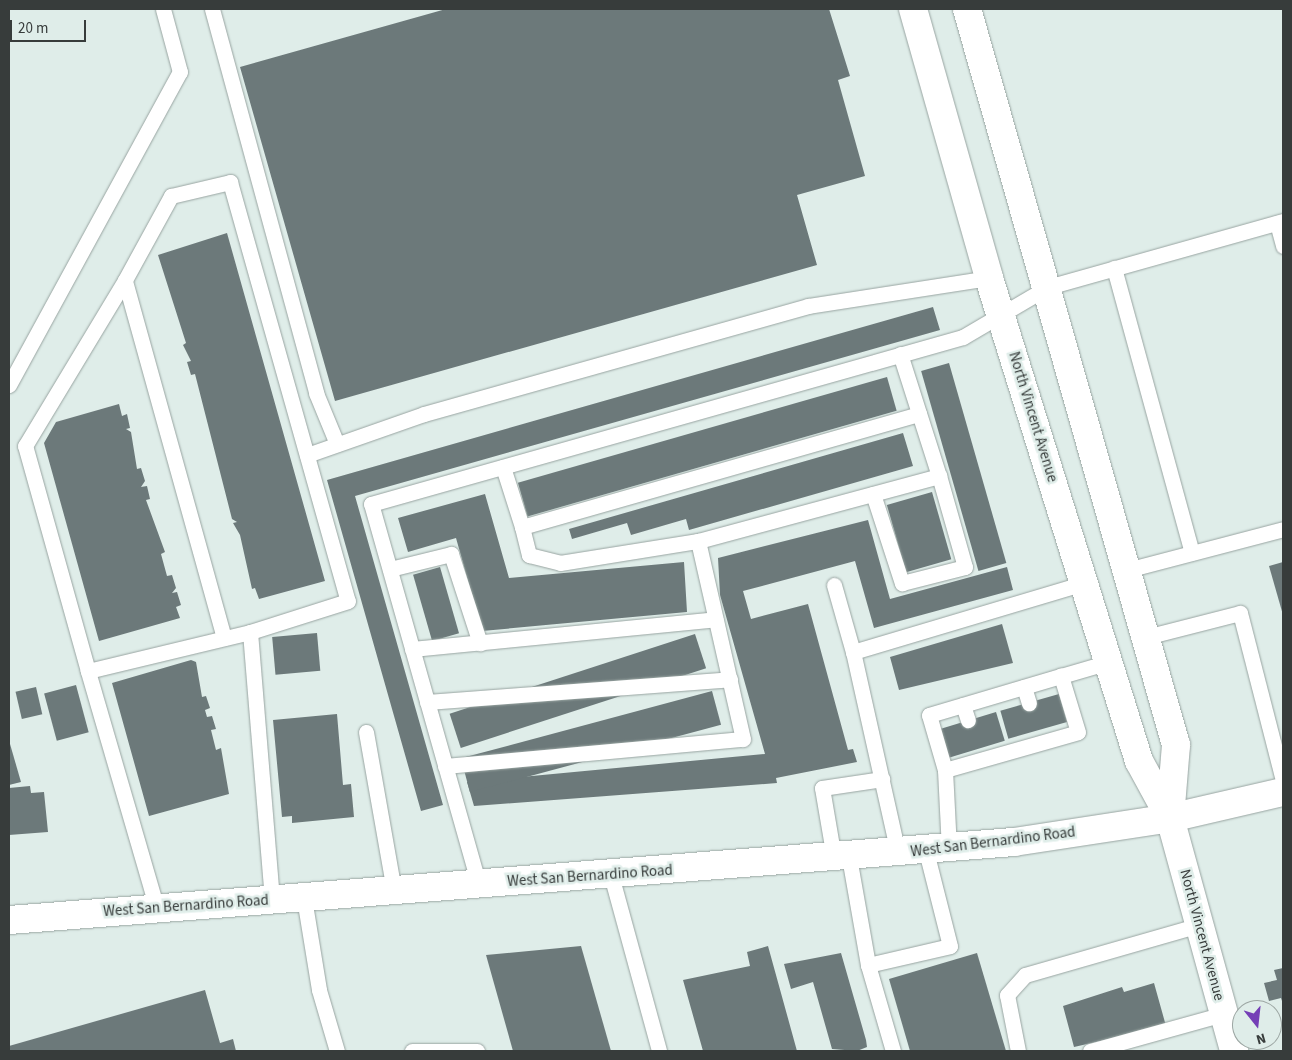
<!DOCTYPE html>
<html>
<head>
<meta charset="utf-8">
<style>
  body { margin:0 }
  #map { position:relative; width:1292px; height:1060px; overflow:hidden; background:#dfede9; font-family:"Source Sans 3",sans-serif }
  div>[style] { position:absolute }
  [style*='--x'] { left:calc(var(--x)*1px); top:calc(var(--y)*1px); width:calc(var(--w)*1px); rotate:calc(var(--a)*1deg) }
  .building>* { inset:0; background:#6c797a; transform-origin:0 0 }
  .roads { filter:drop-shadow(0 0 1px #98a4a1) drop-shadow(0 0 1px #98a4a1) }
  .lane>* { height:15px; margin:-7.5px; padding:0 7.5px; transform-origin:7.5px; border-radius:7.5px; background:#fff }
  .secondary>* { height:28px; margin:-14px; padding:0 14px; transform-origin:14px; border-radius:14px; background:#fff }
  span { translate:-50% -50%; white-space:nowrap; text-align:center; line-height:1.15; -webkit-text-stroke:5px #dfede9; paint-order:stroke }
  .street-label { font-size:15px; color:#373c3b }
  .frame { position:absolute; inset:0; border:10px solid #373c3b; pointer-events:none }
  .north { position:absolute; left:1232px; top:1000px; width:50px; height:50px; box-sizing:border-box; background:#dfede9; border:1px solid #9ca6a3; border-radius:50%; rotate:164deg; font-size:14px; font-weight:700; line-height:20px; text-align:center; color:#373c3b }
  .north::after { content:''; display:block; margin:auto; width:18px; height:22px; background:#743fb6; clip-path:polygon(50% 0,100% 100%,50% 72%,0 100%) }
  .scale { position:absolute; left:10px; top:20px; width:76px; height:22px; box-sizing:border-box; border:2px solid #373c3b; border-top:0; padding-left:6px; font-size:15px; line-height:18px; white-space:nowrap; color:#373c3b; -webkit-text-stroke:4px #dfede9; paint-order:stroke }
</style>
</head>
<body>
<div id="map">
  <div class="building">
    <div style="clip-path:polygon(446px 9px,829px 9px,850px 76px,838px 80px,865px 176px,797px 195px,817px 265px,335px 401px,240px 67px)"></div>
    <div style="clip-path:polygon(227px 233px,325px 581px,259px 599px,255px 588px,252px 589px,240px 535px,233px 523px,237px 522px,232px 519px,195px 374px,191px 375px,187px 362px,191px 361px,183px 345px,186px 343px,158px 255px)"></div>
    <div style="clip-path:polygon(933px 307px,940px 330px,355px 496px,443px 805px,421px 811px,327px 480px)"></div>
    <div style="left:949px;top:363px;width:208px;height:29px;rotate:74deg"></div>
    <div style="left:887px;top:377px;width:35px;height:384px;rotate:74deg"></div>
    <div style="clip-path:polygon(119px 404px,122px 416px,127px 414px,130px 428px,126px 429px,131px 432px,137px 469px,141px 468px,145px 481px,141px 487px,147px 486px,150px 499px,146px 500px,165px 552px,161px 554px,167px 576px,172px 575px,176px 588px,172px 593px,177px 592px,181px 605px,176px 607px,180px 618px,99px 641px,44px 443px,56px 422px)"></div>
    <div style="clip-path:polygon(903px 433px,913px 466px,689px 530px,686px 519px,631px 535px,627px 523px,572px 539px,569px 529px)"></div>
    <div style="left:932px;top:492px;width:70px;height:47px;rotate:74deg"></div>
    <div style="clip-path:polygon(485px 494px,509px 578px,684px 562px,687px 612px,482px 631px,456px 538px,408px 552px,398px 518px)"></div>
    <div style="clip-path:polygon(868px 520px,890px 599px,1007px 567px,1013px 590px,874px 628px,855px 561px,743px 591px,751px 619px,808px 604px,848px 750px,853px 749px,857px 762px,776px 778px,777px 783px,474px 806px,467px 782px,765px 754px,720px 595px,718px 558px)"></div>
    <div style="clip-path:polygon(1283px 562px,1283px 615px,1269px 566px)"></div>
    <div style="left:440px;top:567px;width:69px;height:28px;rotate:74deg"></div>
    <div style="clip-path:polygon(1002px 624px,1013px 663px,899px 690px,890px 657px)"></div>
    <div style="left:317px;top:633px;width:38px;height:45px;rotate:85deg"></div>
    <div style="left:695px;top:634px;width:36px;height:258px;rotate:72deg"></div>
    <div style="clip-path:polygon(191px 660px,196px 662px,202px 697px,206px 696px,210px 708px,205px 710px,207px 717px,212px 716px,216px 729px,211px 730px,216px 750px,221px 748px,229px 794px,149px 816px,112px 683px)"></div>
    <div style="left:76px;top:685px;width:49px;height:33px;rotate:75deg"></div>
    <div style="left:36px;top:687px;width:28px;height:21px;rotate:77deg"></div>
    <div style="left:712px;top:691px;width:35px;height:260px;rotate:75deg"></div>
    <div style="left:1059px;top:694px;width:29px;height:61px;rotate:74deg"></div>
    <div style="left:996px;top:712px;width:30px;height:61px;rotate:73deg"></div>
    <div style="clip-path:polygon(337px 714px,343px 785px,351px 784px,354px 817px,292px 823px,292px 816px,282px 817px,273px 720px)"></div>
    <div style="clip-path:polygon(10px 744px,21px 782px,9px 785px,9px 745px)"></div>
    <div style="clip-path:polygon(30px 786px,31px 793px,44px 792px,48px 832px,9px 835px,9px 788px)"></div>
    <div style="clip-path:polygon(581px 946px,611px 1051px,513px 1051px,486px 955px)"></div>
    <div style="clip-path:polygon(768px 946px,797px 1051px,703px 1051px,683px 980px,750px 966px,747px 952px)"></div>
    <div style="clip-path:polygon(841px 953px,866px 1040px,867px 1047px,857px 1051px,832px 1049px,813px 982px,791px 989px,784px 964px)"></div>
    <div style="clip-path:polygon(977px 953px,1006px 1051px,910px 1051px,889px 979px)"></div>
    <div style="clip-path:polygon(1283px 968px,1283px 1004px,1281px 998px,1269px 1001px,1264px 983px,1277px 980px,1274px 970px)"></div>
    <div style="clip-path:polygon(1154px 983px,1166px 1026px,1074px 1047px,1063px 1006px,1122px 987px,1124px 992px)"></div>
    <div style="clip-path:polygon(205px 990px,220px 1043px,233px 1039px,236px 1051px,9px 1051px,9px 1046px)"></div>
  </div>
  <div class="roads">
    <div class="lane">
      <div style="--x:212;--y:9;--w:398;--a:74.8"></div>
      <div style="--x:316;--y:393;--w:55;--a:67.6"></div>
      <div style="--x:1277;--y:223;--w:24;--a:75"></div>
      <div style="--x:1114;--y:268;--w:295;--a:74.7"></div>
      <div style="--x:9;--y:385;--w:357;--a:-61.4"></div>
      <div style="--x:180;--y:72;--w:65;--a:-105.1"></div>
      <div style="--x:307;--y:455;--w:124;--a:-19.3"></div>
      <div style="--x:424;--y:414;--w:399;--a:-15.7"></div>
      <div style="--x:808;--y:306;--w:183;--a:-8.8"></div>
      <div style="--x:503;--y:467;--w:63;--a:72.4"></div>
      <div style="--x:522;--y:527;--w:413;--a:-15.9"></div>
      <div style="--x:873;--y:494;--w:94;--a:72"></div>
      <div style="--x:902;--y:583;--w:65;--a:-14.3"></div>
      <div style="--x:965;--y:567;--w:95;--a:-105.9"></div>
      <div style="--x:522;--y:527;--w:29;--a:76"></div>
      <div style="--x:529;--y:555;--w:32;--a:14"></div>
      <div style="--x:560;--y:563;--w:140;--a:-9.1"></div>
      <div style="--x:390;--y:569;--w:63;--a:-13.8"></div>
      <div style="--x:451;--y:554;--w:94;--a:72"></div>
      <div style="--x:1127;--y:570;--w:161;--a:-14.7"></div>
      <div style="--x:834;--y:585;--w:70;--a:74.2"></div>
      <div style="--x:1146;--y:637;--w:97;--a:-14.3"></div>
      <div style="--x:1240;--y:613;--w:173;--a:75.6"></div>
      <div style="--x:224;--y:638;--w:371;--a:-105.5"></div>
      <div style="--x:125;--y:280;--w:96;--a:-61.3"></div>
      <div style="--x:171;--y:196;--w:61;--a:-13.3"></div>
      <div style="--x:230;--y:182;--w:435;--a:74.3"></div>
      <div style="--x:348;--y:601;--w:103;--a:162.4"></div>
      <div style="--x:412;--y:649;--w:305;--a:-5.6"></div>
      <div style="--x:88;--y:671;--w:234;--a:-105.6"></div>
      <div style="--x:25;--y:446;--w:194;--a:-58.9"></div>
      <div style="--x:1024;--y:687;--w:17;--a:73"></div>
      <div style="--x:427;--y:702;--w:304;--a:-4.3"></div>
      <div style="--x:963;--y:705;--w:16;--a:72"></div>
      <div style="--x:366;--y:732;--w:161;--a:80"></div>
      <div style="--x:445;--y:766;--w:299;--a:-5.2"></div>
      <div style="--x:743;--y:739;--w:203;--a:-102.8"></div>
      <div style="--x:698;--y:541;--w:250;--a:-15.1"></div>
      <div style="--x:939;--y:476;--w:128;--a:-107.7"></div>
      <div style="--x:945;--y:770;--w:57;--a:-106.2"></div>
      <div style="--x:929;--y:715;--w:138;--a:-16.5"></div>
      <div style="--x:949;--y:849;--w:79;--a:-92.9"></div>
      <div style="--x:945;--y:770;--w:138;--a:-15.9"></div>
      <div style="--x:1078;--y:732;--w:59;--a:-106.9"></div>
      <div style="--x:1061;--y:676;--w:50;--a:-16.3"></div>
      <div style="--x:898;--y:853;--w:206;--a:-102.6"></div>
      <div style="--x:853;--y:652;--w:241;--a:-16.6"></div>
      <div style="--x:849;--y:857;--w:110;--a:80"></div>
      <div style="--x:868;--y:965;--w:90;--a:73.8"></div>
      <div style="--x:834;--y:858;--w:71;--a:-99.7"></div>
      <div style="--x:822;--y:788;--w:61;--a:-8.5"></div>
      <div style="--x:611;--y:875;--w:182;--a:74.7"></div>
      <div style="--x:479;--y:885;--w:396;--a:-105.8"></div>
      <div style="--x:371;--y:504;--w:615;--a:-15.75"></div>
      <div style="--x:963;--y:337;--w:99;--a:-30.5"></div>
      <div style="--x:1048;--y:287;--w:244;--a:-15.7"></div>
      <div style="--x:304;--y:898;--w:93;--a:80.7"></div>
      <div style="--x:319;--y:990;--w:64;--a:73.6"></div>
      <div style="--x:157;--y:909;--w:248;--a:-106.2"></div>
      <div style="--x:88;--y:671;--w:167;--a:-13.5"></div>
      <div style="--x:250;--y:632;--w:269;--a:85.3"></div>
      <div style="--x:868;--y:965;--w:84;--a:-13"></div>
      <div style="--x:950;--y:946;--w:98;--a:-104.2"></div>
      <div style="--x:412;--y:1051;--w:65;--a:0"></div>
      <div style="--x:1018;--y:1051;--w:57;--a:-101.1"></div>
      <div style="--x:1007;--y:995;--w:27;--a:-48"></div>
      <div style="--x:1025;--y:975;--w:181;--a:-16"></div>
      <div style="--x:1090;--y:1051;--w:138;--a:-15.5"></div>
    </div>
    <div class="secondary">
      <div style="--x:913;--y:9;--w:280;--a:74.2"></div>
      <div style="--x:989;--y:278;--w:506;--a:72.75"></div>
      <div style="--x:1139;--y:761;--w:65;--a:61.5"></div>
      <div style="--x:1170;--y:818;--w:242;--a:74.6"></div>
      <div style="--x:967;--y:9;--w:765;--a:74.15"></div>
      <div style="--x:1176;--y:745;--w:73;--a:94.7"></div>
      <div style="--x:9;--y:920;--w:1008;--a:-4.44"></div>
      <div style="--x:1014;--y:842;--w:158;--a:-8.7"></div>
      <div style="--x:1170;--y:818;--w:116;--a:-13"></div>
    </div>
  </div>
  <div class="street-label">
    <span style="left:1033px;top:417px;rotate:73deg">North Vincent Avenue</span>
    <span style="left:993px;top:842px;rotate:-7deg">West San Bernardino Road</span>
    <span style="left:590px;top:876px;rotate:-4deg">West San Bernardino Road</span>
    <span style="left:186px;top:906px;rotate:-4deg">West San Bernardino Road</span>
    <span style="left:1202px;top:935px;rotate:75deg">North Vincent Avenue</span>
  </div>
  <div class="frame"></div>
  <div class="north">N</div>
  <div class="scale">20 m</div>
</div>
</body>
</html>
